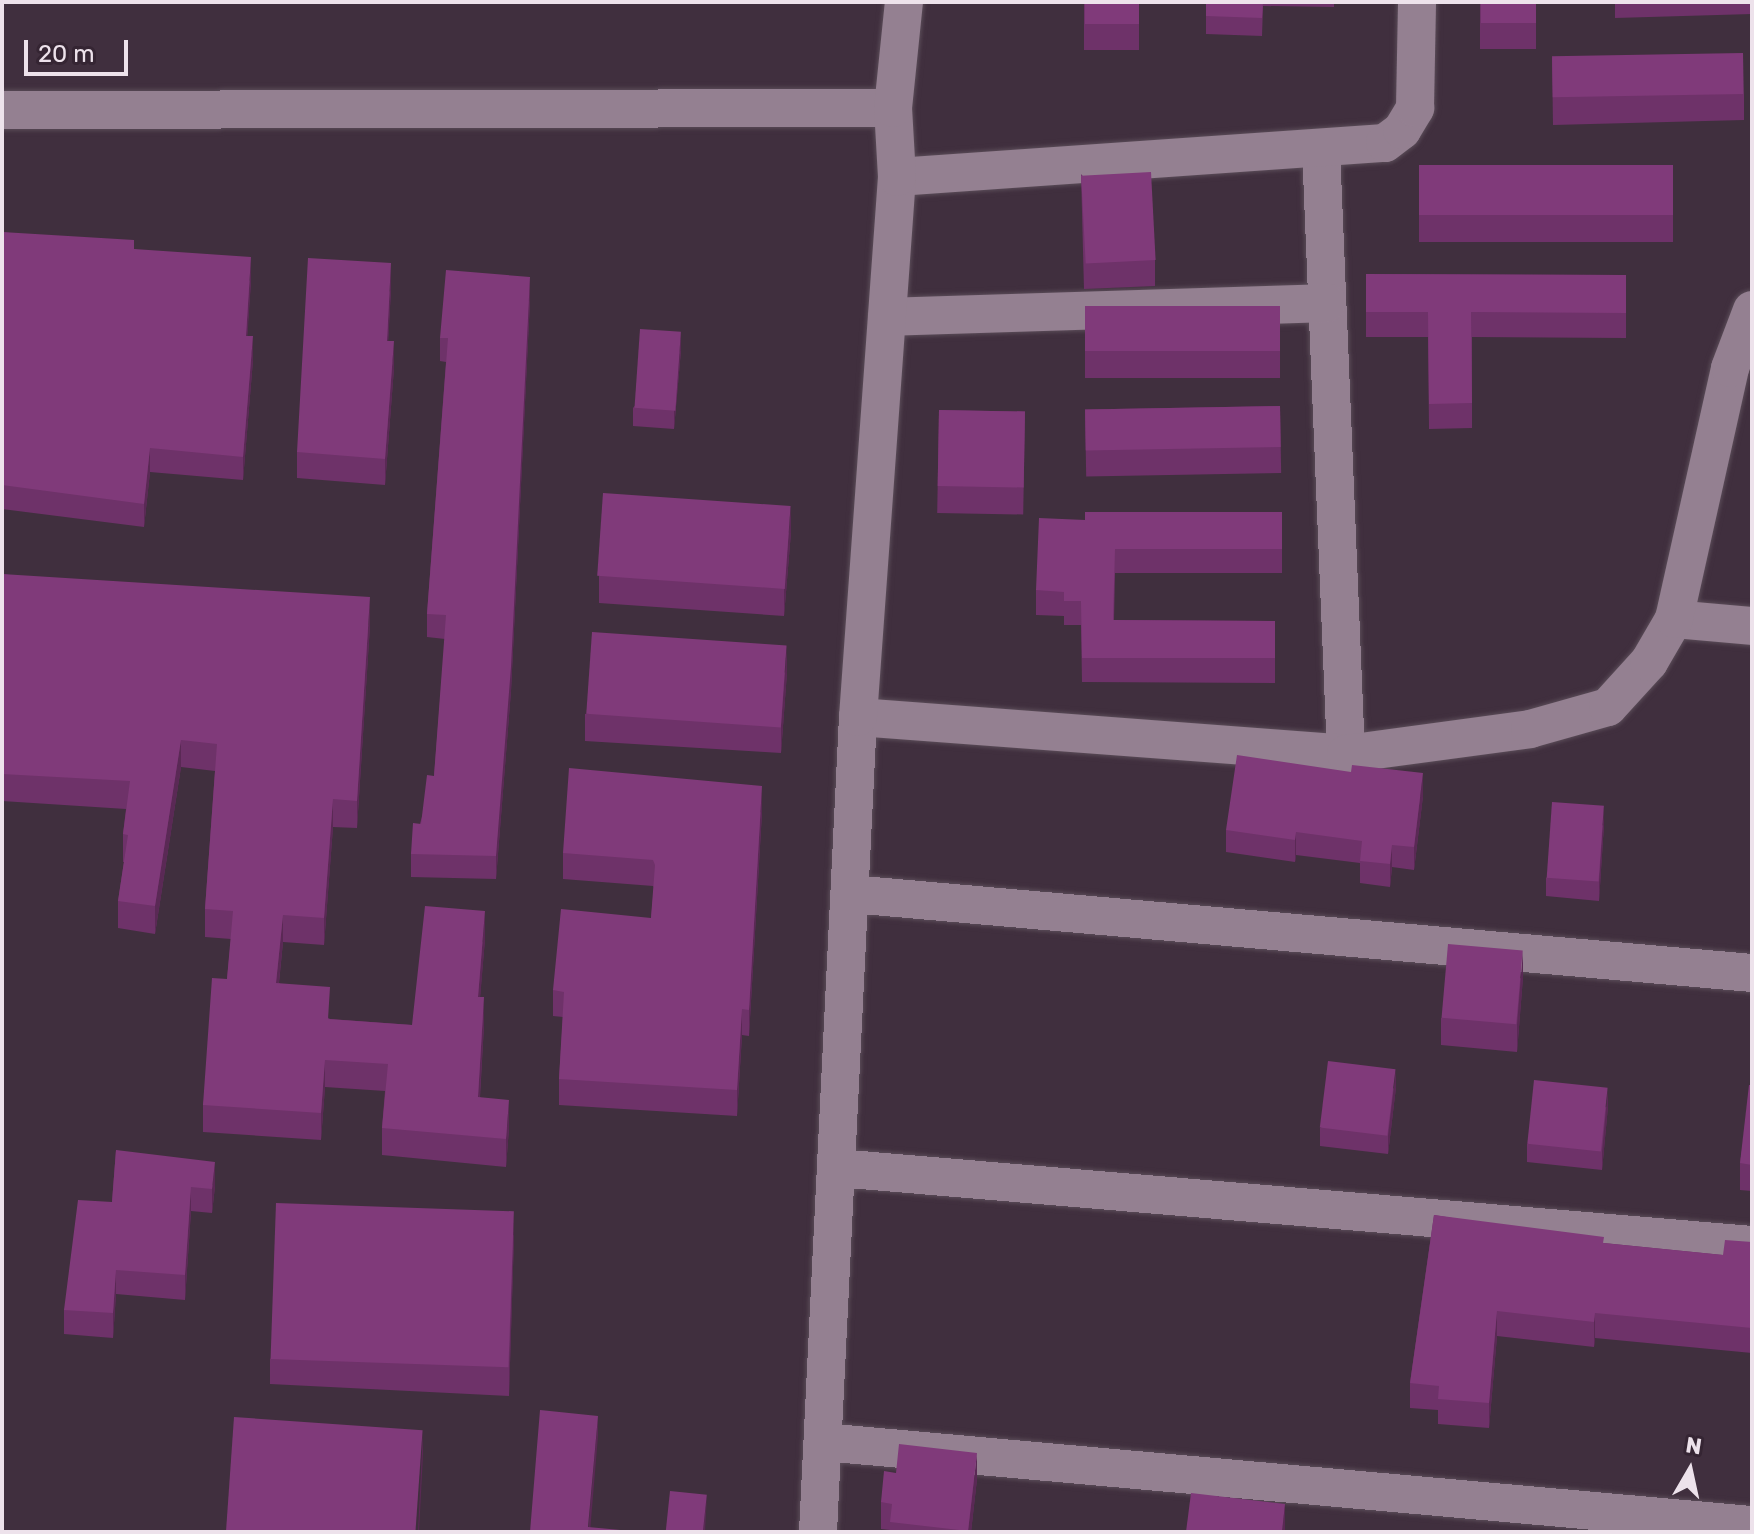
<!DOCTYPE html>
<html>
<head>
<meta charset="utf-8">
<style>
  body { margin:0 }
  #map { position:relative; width:1754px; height:1534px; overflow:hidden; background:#402f3e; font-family:Rubik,sans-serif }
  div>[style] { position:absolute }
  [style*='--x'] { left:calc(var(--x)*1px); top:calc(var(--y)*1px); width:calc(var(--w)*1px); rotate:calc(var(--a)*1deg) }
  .roads { filter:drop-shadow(0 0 2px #5a4c58) drop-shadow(0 0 2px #5a4c58) }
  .street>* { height:38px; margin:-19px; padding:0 19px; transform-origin:19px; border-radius:19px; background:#948091 }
  .wall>* { inset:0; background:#6e3269; transform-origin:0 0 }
  .shaded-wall>* { inset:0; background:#5a2955 }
  .building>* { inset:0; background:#803a7a; transform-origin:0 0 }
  span { translate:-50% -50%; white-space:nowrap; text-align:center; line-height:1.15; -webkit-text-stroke:8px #352533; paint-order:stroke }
  .frame { position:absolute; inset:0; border:4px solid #ede2eb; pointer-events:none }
  .north { position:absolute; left:1650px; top:1430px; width:80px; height:80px; -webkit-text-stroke:6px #352533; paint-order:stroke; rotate:9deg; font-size:22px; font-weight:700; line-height:32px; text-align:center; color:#ede2eb }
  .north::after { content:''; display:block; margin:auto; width:28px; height:36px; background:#ede2eb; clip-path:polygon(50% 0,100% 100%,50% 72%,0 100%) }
  .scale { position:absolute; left:24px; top:40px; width:104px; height:36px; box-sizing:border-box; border:4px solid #ede2eb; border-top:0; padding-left:10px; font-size:24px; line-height:28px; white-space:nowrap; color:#ede2eb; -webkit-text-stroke:6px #352533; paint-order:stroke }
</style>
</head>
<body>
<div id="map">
  <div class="roads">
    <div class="street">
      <div style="--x:2;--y:110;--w:891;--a:-0.13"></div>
      <div style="--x:1321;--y:148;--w:607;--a:87.64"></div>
      <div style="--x:897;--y:177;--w:489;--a:-4"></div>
      <div style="--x:1385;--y:143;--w:21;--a:-37"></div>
      <div style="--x:1402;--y:130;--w:26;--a:-59"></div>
      <div style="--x:1415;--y:108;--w:106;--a:-88.9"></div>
      <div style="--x:887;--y:317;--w:440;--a:-1.8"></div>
      <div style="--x:1674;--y:619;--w:78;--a:5.1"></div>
      <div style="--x:858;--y:717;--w:489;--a:4.3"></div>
      <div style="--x:1346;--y:754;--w:186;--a:-7.7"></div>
      <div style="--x:1530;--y:729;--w:81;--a:-15.8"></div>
      <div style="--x:1608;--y:707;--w:61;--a:-47.7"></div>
      <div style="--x:1649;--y:662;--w:50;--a:-59.8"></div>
      <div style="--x:1674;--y:619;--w:257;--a:-77.4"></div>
      <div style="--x:1730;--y:368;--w:62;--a:-69.2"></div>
      <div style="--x:851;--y:894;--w:904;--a:5.01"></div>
      <div style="--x:837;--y:1168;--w:918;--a:4.81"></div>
      <div style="--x:823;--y:1442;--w:933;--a:5.11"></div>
      <div style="--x:818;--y:1532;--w:816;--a:-87.19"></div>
      <div style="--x:858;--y:717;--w:541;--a:-85.87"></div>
      <div style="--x:897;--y:177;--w:69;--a:-93.3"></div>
      <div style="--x:893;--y:108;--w:107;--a:-84.1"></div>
    </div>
  </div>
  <div class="wall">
    <div style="left:1084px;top:2px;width:55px;height:48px"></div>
    <div style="clip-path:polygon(1206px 2px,1334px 2px,1334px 7px,1263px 6px,1262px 36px,1206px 34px)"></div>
    <div style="left:1480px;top:2px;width:56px;height:47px"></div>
    <div style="clip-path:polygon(1615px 2px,1752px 2px,1752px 14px,1615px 18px)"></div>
    <div style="clip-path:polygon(1552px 58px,1744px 94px,1744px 120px,1553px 125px)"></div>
    <div style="left:1673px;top:165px;width:77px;height:254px;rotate:90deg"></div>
    <div style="clip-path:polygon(1081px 174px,1155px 260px,1155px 286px,1084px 289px)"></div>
    <div style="clip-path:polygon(2px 232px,134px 249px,251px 281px,247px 336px,253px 360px,243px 480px,150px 472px,144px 527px,2px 509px)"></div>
    <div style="clip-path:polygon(1366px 274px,1626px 275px,1626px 338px,1472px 337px,1472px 428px,1429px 429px,1428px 337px,1366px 337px)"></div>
    <div style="clip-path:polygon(391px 289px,388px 341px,394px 368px,385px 485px,297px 478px,297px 452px)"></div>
    <div style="clip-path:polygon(530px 300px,511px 691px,496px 879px,411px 877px,411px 854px,434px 776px,445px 639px,427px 637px,427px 614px,446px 362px,440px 361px,440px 338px)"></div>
    <div style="left:1085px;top:306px;width:195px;height:72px"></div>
    <div style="clip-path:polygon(681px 350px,674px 429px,633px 426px,633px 408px)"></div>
    <div style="left:1280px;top:406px;width:67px;height:195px;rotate:89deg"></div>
    <div style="left:939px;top:410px;width:86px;height:103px;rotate:1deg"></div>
    <div style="clip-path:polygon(1282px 512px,1282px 573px,1115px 573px,1114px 620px,1275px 621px,1275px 683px,1082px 682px,1081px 625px,1064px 625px,1064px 616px,1036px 615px,1036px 590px,1085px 520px)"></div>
    <div style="clip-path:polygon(791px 532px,784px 616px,599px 603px,599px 576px)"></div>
    <div style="clip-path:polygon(2px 574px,370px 625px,357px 828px,333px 827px,324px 945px,283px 942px,279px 983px,330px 1019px,412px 1025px,485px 939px,480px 997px,484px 1025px,480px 1097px,509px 1128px,506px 1167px,382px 1155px,382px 1128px,385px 1091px,325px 1087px,321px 1140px,203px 1132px,203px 1105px,227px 979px,231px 939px,205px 937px,205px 909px,215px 771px,181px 767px,155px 934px,118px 928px,118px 901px,124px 862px,123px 862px,123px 834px,126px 809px,2px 801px)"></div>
    <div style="clip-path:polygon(787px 672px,781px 753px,585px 741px,585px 714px)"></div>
    <div style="clip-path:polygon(1423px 796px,1414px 870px,1392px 867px,1390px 887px,1360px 883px,1360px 863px,1296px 855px,1295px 862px,1226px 852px,1226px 830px)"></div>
    <div style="clip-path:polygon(762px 812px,749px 1036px,742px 1035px,737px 1116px,559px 1105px,559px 1079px,563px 1017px,553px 1016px,553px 990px,651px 918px,654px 887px,653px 886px,563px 879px,563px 853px)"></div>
    <div style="clip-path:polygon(1604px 824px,1599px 901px,1546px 896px,1546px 878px)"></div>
    <div style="clip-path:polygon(1523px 977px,1517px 1052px,1441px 1045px,1441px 1018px)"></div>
    <div style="clip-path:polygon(1752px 1085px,1752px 1191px,1740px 1190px,1740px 1163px)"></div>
    <div style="clip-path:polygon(1396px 1087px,1388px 1154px,1320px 1146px,1320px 1128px)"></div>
    <div style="clip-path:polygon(1608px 1106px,1602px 1170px,1527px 1162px,1527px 1144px)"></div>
    <div style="clip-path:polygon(116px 1150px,215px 1186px,212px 1213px,191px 1211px,185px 1300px,116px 1294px,113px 1338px,64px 1334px,64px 1310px,112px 1202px)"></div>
    <div style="clip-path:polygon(1434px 1215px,1604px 1243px,1723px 1255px,1752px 1242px,1752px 1353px,1595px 1338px,1594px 1347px,1497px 1336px,1489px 1428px,1438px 1424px,1438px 1410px,1410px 1408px,1410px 1383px)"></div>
    <div style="clip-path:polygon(514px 1235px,509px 1396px,270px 1384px,270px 1359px)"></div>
    <div style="clip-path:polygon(896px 1473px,977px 1479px,971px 1532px,890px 1532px,890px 1530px,881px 1529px,881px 1502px)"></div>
  </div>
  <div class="shaded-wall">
    <div style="clip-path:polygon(251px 257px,251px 281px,246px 359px,246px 336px)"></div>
    <div style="clip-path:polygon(391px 263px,391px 289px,387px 367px,387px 341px)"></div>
    <div style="clip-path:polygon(530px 277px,530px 300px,511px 691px,496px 879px,496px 856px)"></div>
    <div style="clip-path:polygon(681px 332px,681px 350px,674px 429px,674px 412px)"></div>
    <div style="clip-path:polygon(253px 336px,253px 360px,243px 480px,243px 457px)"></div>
    <div style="clip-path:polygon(394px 341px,394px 368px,385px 485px,385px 459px)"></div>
    <div style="clip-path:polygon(150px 448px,150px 472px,144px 527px,144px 504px)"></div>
    <div style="clip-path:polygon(791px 505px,791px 532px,784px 616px,784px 589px)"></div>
    <div style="clip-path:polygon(370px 597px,370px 625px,357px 828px,357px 801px)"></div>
    <div style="clip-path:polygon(787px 645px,787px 672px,781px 753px,781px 726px)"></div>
    <div style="clip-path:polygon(181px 740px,181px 767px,155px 934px,155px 906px)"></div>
    <div style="clip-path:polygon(1423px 773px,1423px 796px,1414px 870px,1414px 847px)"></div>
    <div style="clip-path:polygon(762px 786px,762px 812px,749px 1036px,749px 1010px)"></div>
    <div style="clip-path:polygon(333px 799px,333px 827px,324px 945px,324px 918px)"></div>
    <div style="clip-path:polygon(1604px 806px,1604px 824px,1599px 901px,1599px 883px)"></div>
    <div style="clip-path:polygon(1296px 832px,1296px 855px,1295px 862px,1295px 840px)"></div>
    <div style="clip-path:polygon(1392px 845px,1392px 867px,1390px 887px,1390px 864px)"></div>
    <div style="clip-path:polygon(485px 911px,485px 939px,478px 1024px,478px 997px)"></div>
    <div style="clip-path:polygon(283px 915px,283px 942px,276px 1010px,276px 983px)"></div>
    <div style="clip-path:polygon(1523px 951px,1523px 977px,1517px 1052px,1517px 1025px)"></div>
    <div style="clip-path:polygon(484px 997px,484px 1025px,478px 1125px,478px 1097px)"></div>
    <div style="clip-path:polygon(742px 1009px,742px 1035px,737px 1116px,737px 1090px)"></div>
    <div style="clip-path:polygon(325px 1060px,325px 1087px,321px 1140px,321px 1113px)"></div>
    <div style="clip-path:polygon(1396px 1069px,1396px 1087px,1388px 1154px,1388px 1136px)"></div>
    <div style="clip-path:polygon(1608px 1088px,1608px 1106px,1602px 1170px,1602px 1152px)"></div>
    <div style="clip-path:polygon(509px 1100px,509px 1128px,506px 1167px,506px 1139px)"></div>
    <div style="clip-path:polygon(215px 1162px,215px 1186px,212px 1213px,212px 1189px)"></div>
    <div style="clip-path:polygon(191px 1187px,191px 1211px,185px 1300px,185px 1275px)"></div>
    <div style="clip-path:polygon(514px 1210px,514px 1235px,509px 1396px,509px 1372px)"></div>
    <div style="clip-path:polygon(116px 1270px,116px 1294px,113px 1338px,113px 1313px)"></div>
    <div style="clip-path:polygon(1497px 1311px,1497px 1336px,1489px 1428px,1489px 1403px)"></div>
    <div style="clip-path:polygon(1595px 1313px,1595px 1338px,1594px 1347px,1594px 1322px)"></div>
    <div style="clip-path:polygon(598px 1416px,598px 1436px,590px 1532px,588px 1532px)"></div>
    <div style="clip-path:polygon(423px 1429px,423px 1455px,419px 1532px,418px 1532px)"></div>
    <div style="clip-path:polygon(977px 1453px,977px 1479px,971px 1532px,968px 1532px)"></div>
    <div style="clip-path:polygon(707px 1495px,705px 1532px,703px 1532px)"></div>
    <div style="clip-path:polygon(1285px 1504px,1285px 1532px,1282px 1532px)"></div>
  </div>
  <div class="building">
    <div style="left:1085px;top:2px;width:54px;height:22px"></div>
    <div style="clip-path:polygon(1206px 2px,1263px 2px,1262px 18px,1206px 16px)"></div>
    <div style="left:1481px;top:2px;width:55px;height:21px"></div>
    <div style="left:1743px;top:53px;width:41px;height:191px;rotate:89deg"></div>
    <div style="left:1673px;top:165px;width:50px;height:254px;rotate:90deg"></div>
    <div style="left:1151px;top:172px;width:88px;height:70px;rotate:87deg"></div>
    <div style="clip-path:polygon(2px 232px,134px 240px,134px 249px,251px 257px,246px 336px,253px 336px,243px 457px,150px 448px,144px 504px,2px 485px)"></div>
    <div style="clip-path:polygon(308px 258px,391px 263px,387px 341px,394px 341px,385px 459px,297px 452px)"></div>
    <div style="clip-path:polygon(446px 270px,530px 277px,511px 667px,496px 856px,411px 854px,413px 823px,421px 824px,427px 775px,434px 776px,446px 615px,427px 614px,448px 338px,440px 338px)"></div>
    <div style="clip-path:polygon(1366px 274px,1626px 275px,1626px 313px,1471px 312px,1472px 403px,1429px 404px,1428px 312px,1366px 312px)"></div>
    <div style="left:1085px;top:306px;width:195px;height:45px"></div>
    <div style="left:640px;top:329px;width:41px;height:79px;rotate:4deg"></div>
    <div style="left:1280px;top:406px;width:41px;height:195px;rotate:89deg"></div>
    <div style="left:939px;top:410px;width:86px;height:76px;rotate:1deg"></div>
    <div style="left:603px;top:493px;width:188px;height:83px;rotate:4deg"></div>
    <div style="clip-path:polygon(1085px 512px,1282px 512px,1282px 549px,1115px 549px,1113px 620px,1275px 621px,1275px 658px,1082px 658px,1081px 601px,1064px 601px,1064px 592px,1036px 590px,1039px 518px,1085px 520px)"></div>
    <div style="clip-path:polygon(2px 574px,370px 597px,357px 801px,333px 799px,324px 918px,283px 915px,276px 983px,330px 987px,328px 1019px,412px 1025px,425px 906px,485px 911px,478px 997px,484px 997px,478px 1097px,509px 1100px,506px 1139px,382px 1128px,388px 1064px,325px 1060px,321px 1113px,203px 1105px,212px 978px,227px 979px,233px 911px,205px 909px,217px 744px,181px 740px,155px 906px,118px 901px,128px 835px,123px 834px,130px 781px,2px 774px)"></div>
    <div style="left:592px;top:632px;width:195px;height:82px;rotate:4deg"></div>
    <div style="clip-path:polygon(1237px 755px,1351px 772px,1352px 765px,1423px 773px,1414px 847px,1392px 845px,1390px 864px,1360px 861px,1362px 841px,1296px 832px,1295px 840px,1226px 830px)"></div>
    <div style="clip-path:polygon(569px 768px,762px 786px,749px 1010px,742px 1009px,737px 1090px,559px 1079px,564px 992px,553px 990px,561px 909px,651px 918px,655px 865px,653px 860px,563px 853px)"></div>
    <div style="left:1552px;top:802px;width:52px;height:76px;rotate:4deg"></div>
    <div style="left:1448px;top:944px;width:75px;height:74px;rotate:5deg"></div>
    <div style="left:1328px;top:1061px;width:68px;height:67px;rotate:7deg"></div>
    <div style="left:1534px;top:1080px;width:74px;height:64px;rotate:6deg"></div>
    <div style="clip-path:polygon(1749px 1085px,1752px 1085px,1752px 1165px,1740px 1163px)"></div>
    <div style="clip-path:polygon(116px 1150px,215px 1162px,212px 1189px,191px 1187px,185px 1275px,116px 1270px,113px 1313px,64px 1310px,78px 1200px,112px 1202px)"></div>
    <div style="left:276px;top:1203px;width:238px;height:156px;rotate:2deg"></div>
    <div style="clip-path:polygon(1434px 1215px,1604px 1237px,1603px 1243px,1723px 1255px,1725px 1240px,1752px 1242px,1752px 1328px,1595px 1313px,1594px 1322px,1497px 1311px,1489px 1403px,1438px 1399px,1439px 1386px,1410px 1383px)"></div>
    <div style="clip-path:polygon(540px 1410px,598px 1416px,588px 1527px,642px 1532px,530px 1532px)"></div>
    <div style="left:234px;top:1417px;width:189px;height:115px;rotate:4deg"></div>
    <div style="clip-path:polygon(899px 1444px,977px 1453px,968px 1531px,890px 1522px,892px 1504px,881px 1502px,884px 1471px,896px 1473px)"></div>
    <div style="left:670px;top:1491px;width:37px;height:41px;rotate:6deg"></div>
    <div style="clip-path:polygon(1191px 1493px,1285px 1504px,1282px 1532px,1186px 1532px)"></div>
  </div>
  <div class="frame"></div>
  <div class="north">N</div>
  <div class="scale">20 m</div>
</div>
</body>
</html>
